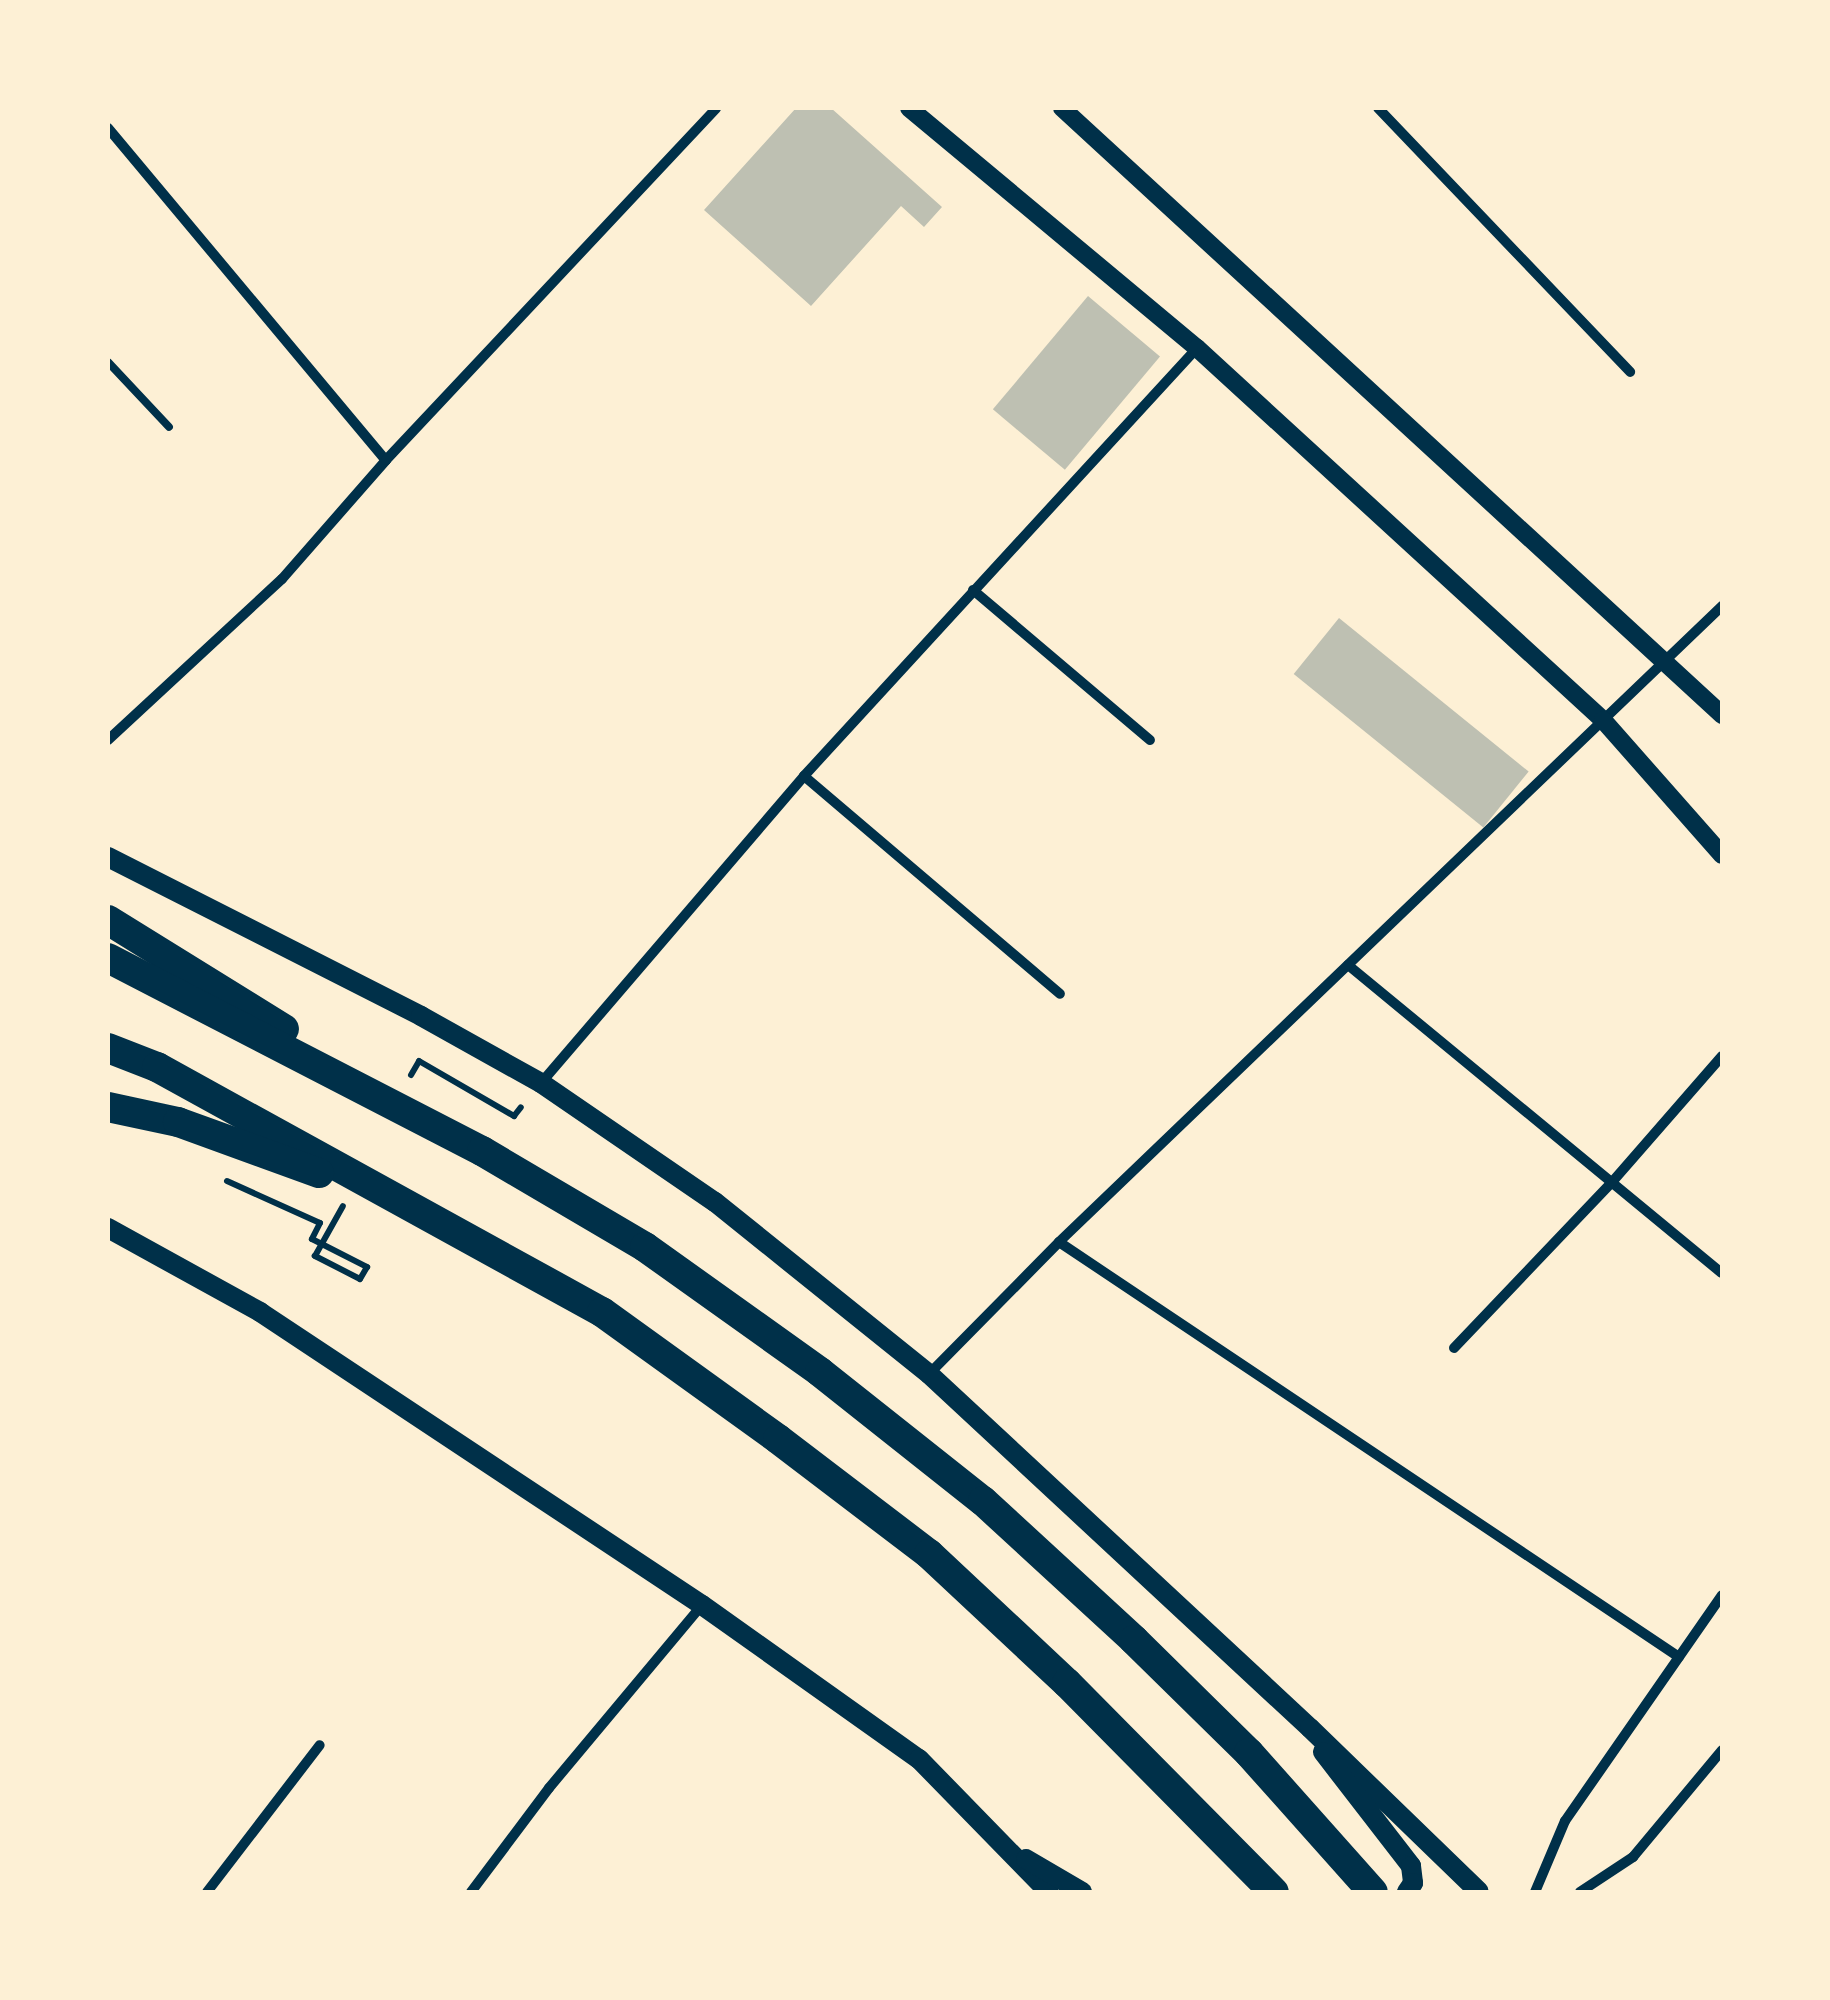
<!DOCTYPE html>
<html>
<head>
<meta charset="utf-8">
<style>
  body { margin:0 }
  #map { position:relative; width:1830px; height:2000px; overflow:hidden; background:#fdf0d5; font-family:"PT Serif",serif }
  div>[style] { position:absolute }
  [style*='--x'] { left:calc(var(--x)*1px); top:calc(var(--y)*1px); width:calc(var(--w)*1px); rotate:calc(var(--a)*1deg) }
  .building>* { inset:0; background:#bec0b2; transform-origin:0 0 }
  .path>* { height:6px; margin:-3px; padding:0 3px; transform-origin:3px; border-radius:3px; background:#003049 }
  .service>* { height:8px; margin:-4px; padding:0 4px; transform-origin:4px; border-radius:4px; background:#003049 }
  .minor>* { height:10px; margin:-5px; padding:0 5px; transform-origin:5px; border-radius:5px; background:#003049 }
  .tertiary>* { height:18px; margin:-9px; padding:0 9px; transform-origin:9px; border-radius:9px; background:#003049 }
  .secondary>* { height:20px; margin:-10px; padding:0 10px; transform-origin:10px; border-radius:10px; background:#003049 }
  .motorway>* { height:30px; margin:-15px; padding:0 15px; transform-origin:15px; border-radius:15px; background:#003049 }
  span { translate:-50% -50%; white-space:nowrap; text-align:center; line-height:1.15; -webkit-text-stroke:10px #fdf0d5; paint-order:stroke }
  .frame { position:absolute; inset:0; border:110px solid #fdf0d5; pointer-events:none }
</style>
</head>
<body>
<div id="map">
  <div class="building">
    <div style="clip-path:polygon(796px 108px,831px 108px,942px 207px,924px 227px,901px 206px,811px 306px,704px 210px)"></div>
    <div style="left:1088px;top:296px;width:94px;height:148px;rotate:40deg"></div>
    <div style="left:1339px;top:618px;width:244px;height:72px;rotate:39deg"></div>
  </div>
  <div class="path">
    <div style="--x:411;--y:1075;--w:16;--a:-60"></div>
    <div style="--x:419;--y:1061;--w:110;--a:30.1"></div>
    <div style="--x:514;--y:1116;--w:11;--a:-52"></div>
    <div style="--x:227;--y:1181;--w:102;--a:24.3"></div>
    <div style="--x:320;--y:1223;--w:18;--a:117"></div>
    <div style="--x:312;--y:1239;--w:62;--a:27"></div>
    <div style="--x:367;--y:1267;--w:14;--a:120"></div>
    <div style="--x:360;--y:1279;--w:51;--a:-152.9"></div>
    <div style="--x:315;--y:1256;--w:57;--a:-60.8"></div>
  </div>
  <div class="service">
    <div style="--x:108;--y:362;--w:89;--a:46.8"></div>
  </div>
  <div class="minor">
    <div style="--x:1378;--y:108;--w:365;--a:46.3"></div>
    <div style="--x:108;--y:128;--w:433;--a:50.1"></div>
    <div style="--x:973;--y:590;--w:232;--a:40.3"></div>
    <div style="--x:108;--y:740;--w:237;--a:-42.8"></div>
    <div style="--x:282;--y:579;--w:158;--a:-48.8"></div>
    <div style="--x:386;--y:460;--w:482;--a:-46.8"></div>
    <div style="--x:804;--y:776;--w:336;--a:40.4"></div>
    <div style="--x:1348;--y:965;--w:484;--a:39.5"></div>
    <div style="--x:541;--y:1083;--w:404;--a:-49.4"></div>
    <div style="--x:804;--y:776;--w:581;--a:-47.44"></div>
    <div style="--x:1059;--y:1242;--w:746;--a:33.8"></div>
    <div style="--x:1454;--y:1348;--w:231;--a:-46.4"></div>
    <div style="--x:1613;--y:1181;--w:166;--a:-48.9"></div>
    <div style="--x:929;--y:1374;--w:185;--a:-45.4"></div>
    <div style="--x:1059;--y:1242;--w:919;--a:-43.81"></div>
    <div style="--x:207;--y:1892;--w:185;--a:-52.5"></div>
    <div style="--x:471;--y:1892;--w:130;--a:-53.1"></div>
    <div style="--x:549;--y:1788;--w:239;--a:-50.1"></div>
    <div style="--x:1535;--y:1892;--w:77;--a:-67.1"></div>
    <div style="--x:1565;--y:1821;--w:275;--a:-55.2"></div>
    <div style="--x:1580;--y:1892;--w:64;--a:-33.4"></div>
    <div style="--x:1633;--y:1857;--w:139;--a:-50.2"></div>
  </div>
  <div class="tertiary">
    <div style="--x:909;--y:108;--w:375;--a:39.8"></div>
    <div style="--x:1197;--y:348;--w:551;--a:42.5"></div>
    <div style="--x:1603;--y:720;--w:180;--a:48.6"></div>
    <div style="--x:1062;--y:108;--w:897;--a:42.6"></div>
  </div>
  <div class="secondary">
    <div style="--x:108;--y:857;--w:351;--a:26.9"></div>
    <div style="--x:421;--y:1016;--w:137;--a:29.2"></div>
    <div style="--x:541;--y:1083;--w:211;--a:34.4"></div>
    <div style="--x:715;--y:1202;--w:275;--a:38.8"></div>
    <div style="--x:929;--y:1374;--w:520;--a:42.9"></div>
    <div style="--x:1310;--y:1728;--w:235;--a:44.1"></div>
    <div style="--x:108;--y:1228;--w:174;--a:28.9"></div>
    <div style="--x:260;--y:1312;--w:530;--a:33.54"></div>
    <div style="--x:702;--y:1605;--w:266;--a:35.4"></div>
    <div style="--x:919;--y:1759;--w:186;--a:45.7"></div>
    <div style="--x:1323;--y:1752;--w:144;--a:52.3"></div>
    <div style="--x:1411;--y:1866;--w:17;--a:83"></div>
    <div style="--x:1413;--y:1883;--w:11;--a:124"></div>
    <div style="--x:1026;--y:1859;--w:65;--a:30.5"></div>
  </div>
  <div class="motorway">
    <div style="--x:108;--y:920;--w:207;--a:31.8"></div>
    <div style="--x:108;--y:958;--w:421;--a:27.3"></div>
    <div style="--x:482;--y:1151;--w:189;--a:30.5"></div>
    <div style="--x:645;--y:1247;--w:215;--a:35.5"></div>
    <div style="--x:820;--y:1372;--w:208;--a:38.4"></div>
    <div style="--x:983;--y:1501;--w:205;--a:42.6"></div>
    <div style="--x:1134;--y:1640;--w:161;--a:44.5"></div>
    <div style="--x:1249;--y:1753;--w:186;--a:48.3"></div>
    <div style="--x:108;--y:1048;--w:53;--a:21.2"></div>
    <div style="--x:157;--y:1067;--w:508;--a:28.84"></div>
    <div style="--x:602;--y:1312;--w:217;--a:35.8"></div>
    <div style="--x:778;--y:1439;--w:190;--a:37.3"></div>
    <div style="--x:929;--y:1554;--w:189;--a:43.1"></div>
    <div style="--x:1067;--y:1683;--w:294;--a:45.3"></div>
    <div style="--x:108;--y:1107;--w:72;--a:12.1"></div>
    <div style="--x:178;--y:1122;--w:150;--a:19.9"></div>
  </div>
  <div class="frame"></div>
</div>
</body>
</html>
